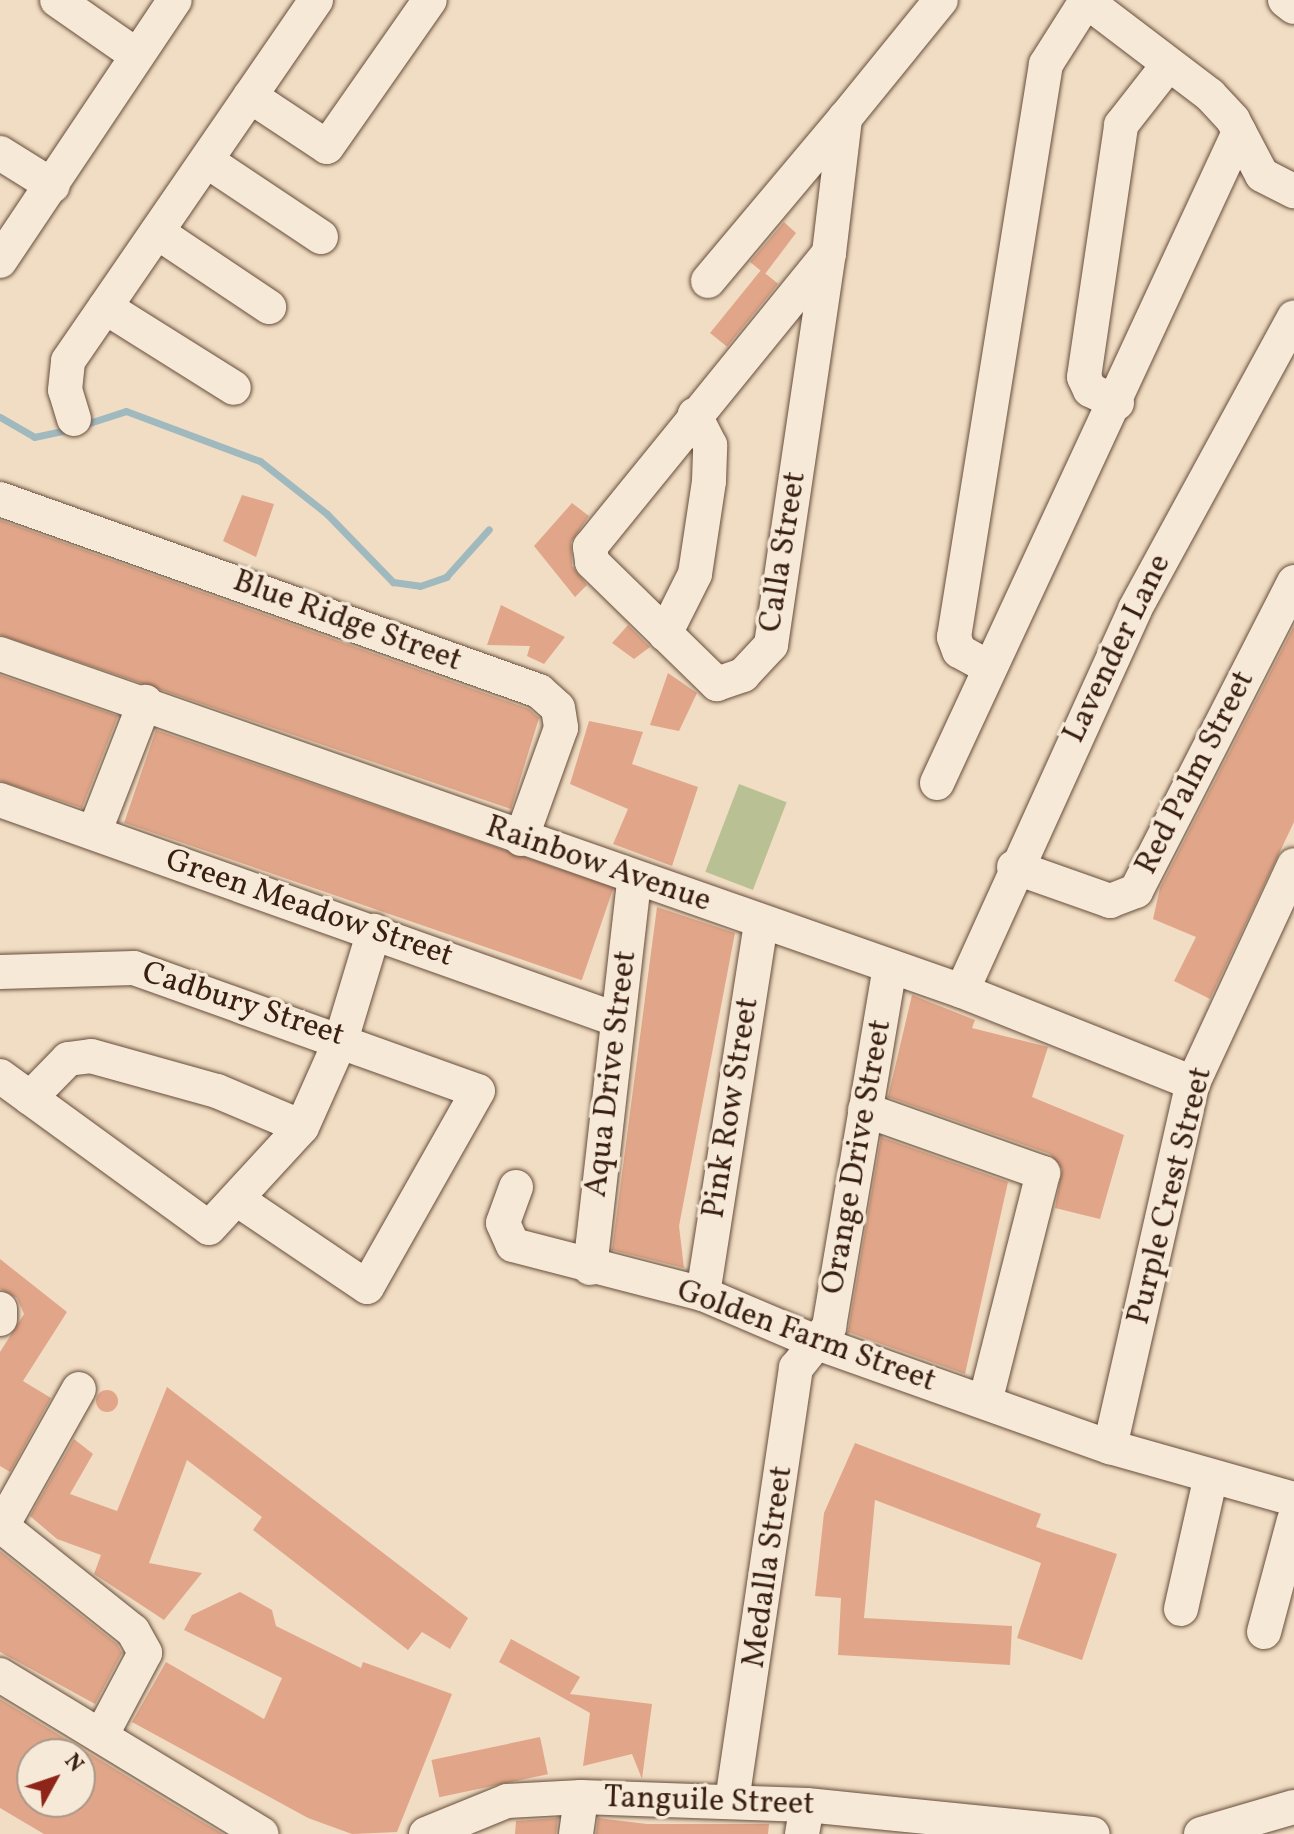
<!DOCTYPE html>
<html>
<head>
<meta charset="utf-8">
<style>
  body { margin:0 }
  #map { position:relative; width:1294px; height:1834px; overflow:hidden; background:#f1ddc3; font-family:Vollkorn,serif }
  div>[style] { position:absolute }
  [style*='--x'] { left:calc(var(--x)*1px); top:calc(var(--y)*1px); width:calc(var(--w)*1px); rotate:calc(var(--a)*1deg) }
  .green>* { inset:0; background:#b9c194; transform-origin:0 0 }
  .stream>* { height:7px; margin:-3.5px; padding:0 3.5px; transform-origin:3.5px; border-radius:3.5px; background:#a0b9bf }
  .building>* { inset:0; background:#e1a689; transform-origin:0 0 }
  .round { border-radius:50% }
  .roads { filter:drop-shadow(0 0 2px #674e3c) drop-shadow(0 0 2px #674e3c) }
  .minor>* { height:34px; margin:-17px; padding:0 17px; transform-origin:17px; border-radius:17px; background:#f6e9d8 }
  span { translate:-50% -50%; white-space:nowrap; text-align:center; line-height:1.15; -webkit-text-stroke:7px #f6e9d8; paint-order:stroke }
  .street-label { font-size:32px; color:#391f0f }
  .north { position:absolute; left:16px; top:1738px; width:80px; height:80px; box-sizing:border-box; background:#f6e9d8; border:2px solid #aa9888; border-radius:50%; rotate:50deg; font-size:22px; font-weight:700; line-height:32px; text-align:center; color:#391f0f }
  .north::after { content:''; display:block; margin:auto; width:28px; height:36px; background:#8f2418; clip-path:polygon(50% 0,100% 100%,50% 72%,0 100%) }
</style>
</head>
<body>
<div id="map">
  <div class="green">
    <div style="left:739px;top:784px;width:51px;height:94px;rotate:21deg"></div>
  </div>
  <div class="stream">
    <div style="--x:0;--y:417;--w:39;--a:30"></div>
    <div style="--x:34;--y:437;--w:38;--a:-12"></div>
    <div style="--x:83;--y:425;--w:45;--a:-18"></div>
    <div style="--x:126;--y:411;--w:143;--a:20.5"></div>
    <div style="--x:260;--y:461;--w:85;--a:38.3"></div>
    <div style="--x:327;--y:514;--w:95;--a:45.9"></div>
    <div style="--x:393;--y:582;--w:27;--a:8"></div>
    <div style="--x:420;--y:586;--w:28;--a:-19"></div>
    <div style="--x:446;--y:577;--w:64;--a:-48.1"></div>
  </div>
  <div class="building">
    <div style="clip-path:polygon(784px 222px,796px 233px,765px 274px,750px 262px)"></div>
    <div style="left:761px;top:270px;width:22px;height:81px;rotate:39deg"></div>
    <div style="clip-path:polygon(242px 495px,274px 504px,256px 557px,223px 541px)"></div>
    <div style="clip-path:polygon(572px 503px,589px 516px,571px 542px,572px 566px,587px 585px,575px 597px,534px 546px)"></div>
    <div style="clip-path:polygon(0 520px,529px 709px,539px 718px,511px 809px,0 635px)"></div>
    <div style="clip-path:polygon(501px 605px,565px 637px,544px 664px,527px 656px,530px 646px,487px 645px)"></div>
    <div style="clip-path:polygon(628px 625px,650px 647px,634px 659px,612px 643px)"></div>
    <div style="clip-path:polygon(1294px 626px,1294px 822px,1210px 999px,1174px 981px,1196px 937px,1153px 919px,1160px 888px)"></div>
    <div style="clip-path:polygon(668px 673px,697px 693px,679px 731px,650px 725px)"></div>
    <div style="clip-path:polygon(0 675px,118px 716px,82px 808px,0 781px)"></div>
    <div style="clip-path:polygon(589px 721px,643px 732px,632px 764px,698px 787px,672px 866px,613px 844px,628px 809px,570px 784px)"></div>
    <div style="left:156px;top:730px;width:484px;height:98px;rotate:19deg"></div>
    <div style="clip-path:polygon(657px 907px,735px 933px,679px 1226px,684px 1268px,612px 1250px)"></div>
    <div style="clip-path:polygon(912px 995px,975px 1020px,972px 1028px,1048px 1047px,1032px 1097px,1124px 1135px,1100px 1219px,1055px 1208px,1062px 1169px,1050px 1154px,888px 1097px)"></div>
    <div style="clip-path:polygon(881px 1137px,1008px 1182px,965px 1374px,848px 1332px)"></div>
    <div style="clip-path:polygon(0 1259px,67px 1312px,23px 1381px,51px 1398px,10px 1472px,0 1466px,0 1352px,24px 1314px,17px 1298px,0 1289px)"></div>
    <div style="clip-path:polygon(167px 1387px,468px 1618px,450px 1649px,422px 1632px,408px 1650px,253px 1530px,262px 1517px,187px 1460px,149px 1563px,202px 1573px,164px 1620px,94px 1574px,101px 1555px,57px 1539px,30px 1516px,74px 1439px,93px 1454px,70px 1494px,117px 1511px)"></div>
    <div class="round" style="left:96px;top:1390px;width:22px;height:22px"></div>
    <div style="clip-path:polygon(855px 1443px,1041px 1514px,1036px 1527px,1117px 1554px,1082px 1660px,1017px 1638px,1041px 1563px,875px 1500px,864px 1618px,1012px 1626px,1010px 1665px,838px 1655px,841px 1598px,815px 1596px,824px 1513px)"></div>
    <div style="clip-path:polygon(0 1551px,117px 1644px,122px 1653px,95px 1704px,0 1652px)"></div>
    <div style="clip-path:polygon(240px 1592px,272px 1610px,276px 1626px,361px 1668px,363px 1662px,452px 1694px,397px 1832px,352px 1834px,308px 1818px,132px 1722px,166px 1662px,264px 1719px,282px 1678px,184px 1630px,192px 1615px)"></div>
    <div style="clip-path:polygon(511px 1639px,580px 1677px,570px 1694px,652px 1704px,642px 1779px,632px 1754px,583px 1766px,590px 1713px,499px 1662px)"></div>
    <div style="clip-path:polygon(evenodd,0 1699px,189px 1814px,223px 1834px,44px 1834px,0 1808px,0 1699px,32px 1754px,80px 1754px,80px 1802px,32px 1802px,32px 1754px)"></div>
    <div style="left:540px;top:1737px;width:38px;height:111px;rotate:78deg"></div>
    <div style="clip-path:polygon(558px 1818px,556px 1834px,515px 1834px,516px 1821px)"></div>
    <div style="clip-path:polygon(598px 1818px,647px 1824px,769px 1824px,768px 1834px,596px 1834px)"></div>
  </div>
  <div class="roads">
    <div class="minor">
      <div style="--x:57;--y:0;--w:96;--a:34.8"></div>
      <div style="--x:1085;--y:0;--w:157;--a:37.2"></div>
      <div style="--x:1210;--y:95;--w:34;--a:47"></div>
      <div style="--x:1233;--y:120;--w:62;--a:62.2"></div>
      <div style="--x:1262;--y:175;--w:36;--a:27"></div>
      <div style="--x:1285;--y:0;--w:11;--a:38"></div>
      <div style="--x:250;--y:96;--w:92;--a:33.5"></div>
      <div style="--x:327;--y:147;--w:179;--a:-55"></div>
      <div style="--x:0;--y:153;--w:62;--a:31.9"></div>
      <div style="--x:207;--y:161;--w:137;--a:33.7"></div>
      <div style="--x:157;--y:232;--w:135;--a:33.8"></div>
      <div style="--x:829;--y:253;--w:379;--a:129.1"></div>
      <div style="--x:590;--y:547;--w:15;--a:82"></div>
      <div style="--x:592;--y:562;--w:175;--a:44.3"></div>
      <div style="--x:717;--y:684;--w:28;--a:-19"></div>
      <div style="--x:743;--y:675;--w:41;--a:-47"></div>
      <div style="--x:771;--y:645;--w:396;--a:-81.6"></div>
      <div style="--x:829;--y:253;--w:136;--a:-83.2"></div>
      <div style="--x:845;--y:118;--w:152;--a:-50.9"></div>
      <div style="--x:0;--y:261;--w:314;--a:-56.2"></div>
      <div style="--x:708;--y:281;--w:213;--a:-50"></div>
      <div style="--x:105;--y:307;--w:152;--a:32.1"></div>
      <div style="--x:1117;--y:403;--w:30;--a:-154"></div>
      <div style="--x:1090;--y:390;--w:14;--a:-115"></div>
      <div style="--x:1084;--y:377;--w:255;--a:-81.6"></div>
      <div style="--x:1121;--y:125;--w:76;--a:-51.9"></div>
      <div style="--x:74;--y:419;--w:30;--a:-107"></div>
      <div style="--x:65;--y:390;--w:29;--a:-84"></div>
      <div style="--x:68;--y:361;--w:438;--a:-55.5"></div>
      <div style="--x:0;--y:499;--w:572;--a:19.61"></div>
      <div style="--x:539;--y:691;--w:25;--a:42"></div>
      <div style="--x:558;--y:708;--w:20;--a:81"></div>
      <div style="--x:561;--y:728;--w:118;--a:109.8"></div>
      <div style="--x:665;--y:634;--w:67;--a:-63.4"></div>
      <div style="--x:695;--y:574;--w:94;--a:-81.4"></div>
      <div style="--x:709;--y:481;--w:36;--a:-88"></div>
      <div style="--x:710;--y:445;--w:34;--a:-117"></div>
      <div style="--x:0;--y:654;--w:1019;--a:19.31"></div>
      <div style="--x:962;--y:991;--w:249;--a:21.7"></div>
      <div style="--x:990;--y:668;--w:35;--a:-151"></div>
      <div style="--x:959;--y:651;--w:15;--a:-110"></div>
      <div style="--x:954;--y:637;--w:580;--a:-80.88"></div>
      <div style="--x:1046;--y:64;--w:75;--a:-57.6"></div>
      <div style="--x:937;--y:783;--w:718;--a:-65.11"></div>
      <div style="--x:0;--y:800;--w:656;--a:19.6"></div>
      <div style="--x:94;--y:833;--w:141;--a:-68.7"></div>
      <div style="--x:1014;--y:867;--w:102;--a:19.5"></div>
      <div style="--x:1110;--y:901;--w:28;--a:-21"></div>
      <div style="--x:1136;--y:891;--w:347;--a:-62.9"></div>
      <div style="--x:0;--y:972;--w:134;--a:-1.7"></div>
      <div style="--x:134;--y:968;--w:365;--a:19.7"></div>
      <div style="--x:478;--y:1091;--w:225;--a:119.5"></div>
      <div style="--x:367;--y:1287;--w:156;--a:-146"></div>
      <div style="--x:962;--y:991;--w:419;--a:-65.6"></div>
      <div style="--x:1135;--y:609;--w:332;--a:-61.4"></div>
      <div style="--x:0;--y:1076;--w:258;--a:36"></div>
      <div style="--x:209;--y:1228;--w:137;--a:-47.4"></div>
      <div style="--x:302;--y:1127;--w:98;--a:-66"></div>
      <div style="--x:342;--y:1037;--w:111;--a:-73.2"></div>
      <div style="--x:30;--y:1098;--w:54;--a:-45.7"></div>
      <div style="--x:68;--y:1059;--w:23;--a:-7"></div>
      <div style="--x:91;--y:1056;--w:131;--a:15.5"></div>
      <div style="--x:217;--y:1091;--w:92;--a:23"></div>
      <div style="--x:865;--y:1110;--w:189;--a:19.5"></div>
      <div style="--x:1043;--y:1173;--w:236;--a:104.2"></div>
      <div style="--x:516;--y:1187;--w:38;--a:110"></div>
      <div style="--x:503;--y:1223;--w:24;--a:66"></div>
      <div style="--x:513;--y:1245;--w:196;--a:14.5"></div>
      <div style="--x:703;--y:1294;--w:127;--a:23.1"></div>
      <div style="--x:820;--y:1344;--w:308;--a:19.6"></div>
      <div style="--x:1110;--y:1447;--w:191;--a:15.8"></div>
      <div style="--x:590;--y:1268;--w:389;--a:-83.5"></div>
      <div style="--x:703;--y:1294;--w:376;--a:-81.1"></div>
      <div style="--x:0;--y:1309;--w:10;--a:90"></div>
      <div style="--x:1110;--y:1447;--w:373;--a:-77.2"></div>
      <div style="--x:1193;--y:1083;--w:240;--a:-65.1"></div>
      <div style="--x:0;--y:1525;--w:170;--a:38.6"></div>
      <div style="--x:133;--y:1631;--w:25;--a:61"></div>
      <div style="--x:145;--y:1653;--w:94;--a:117.9"></div>
      <div style="--x:2;--y:1526;--w:157;--a:-60.7"></div>
      <div style="--x:1181;--y:1609;--w:136;--a:-77.3"></div>
      <div style="--x:1264;--y:1632;--w:116;--a:-75"></div>
      <div style="--x:0;--y:1675;--w:306;--a:31.3"></div>
      <div style="--x:732;--y:1801;--w:438;--a:-81.6"></div>
      <div style="--x:796;--y:1368;--w:53;--a:-51.2"></div>
      <div style="--x:829;--y:1327;--w:365;--a:-80.4"></div>
      <div style="--x:426;--y:1834;--w:87;--a:-22.2"></div>
      <div style="--x:507;--y:1801;--w:74;--a:-3.1"></div>
      <div style="--x:581;--y:1797;--w:226;--a:2"></div>
      <div style="--x:807;--y:1805;--w:287;--a:5.8"></div>
      <div style="--x:576;--y:1834;--w:37;--a:-82"></div>
      <div style="--x:802;--y:1834;--w:29;--a:-80"></div>
      <div style="--x:1201;--y:1834;--w:97;--a:-16.2"></div>
    </div>
  </div>
  <div class="street-label">
    <span style="left:784px;top:552px;rotate:-81deg">Calla Street</span>
    <span style="left:347px;top:622px;rotate:20deg">Blue Ridge Street</span>
    <span style="left:1118px;top:649px;rotate:-64deg">Lavender Lane</span>
    <span style="left:1196px;top:773px;rotate:-63deg">Red Palm Street</span>
    <span style="left:598px;top:865px;rotate:19deg">Rainbow Avenue</span>
    <span style="left:309px;top:909px;rotate:19deg">Green Meadow Street</span>
    <span style="left:243px;top:1005px;rotate:18deg">Cadbury Street</span>
    <span style="left:612px;top:1074px;rotate:-83deg">Aqua Drive Street</span>
    <span style="left:732px;top:1108px;rotate:-81deg">Pink Row Street</span>
    <span style="left:858px;top:1157px;rotate:-80deg">Orange Drive Street</span>
    <span style="left:1171px;top:1196px;rotate:-76deg">Purple Crest Street</span>
    <span style="left:806px;top:1337px;rotate:20deg">Golden Farm Street</span>
    <span style="left:769px;top:1567px;rotate:-82deg">Medalla Street</span>
    <span style="left:709px;top:1802px;rotate:2deg">Tanguile Street</span>
  </div>
  <div class="north">N</div>
</div>
</body>
</html>
